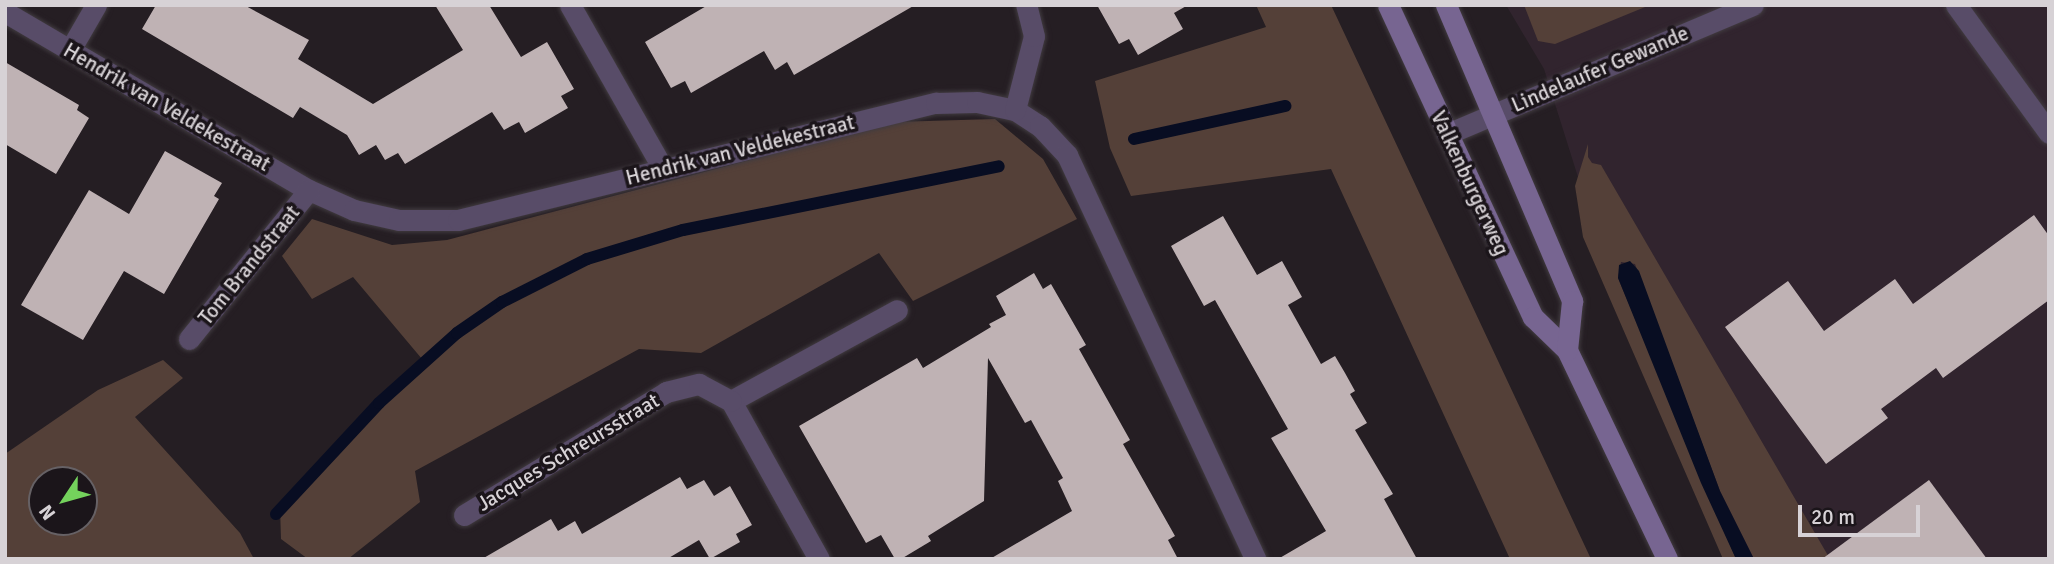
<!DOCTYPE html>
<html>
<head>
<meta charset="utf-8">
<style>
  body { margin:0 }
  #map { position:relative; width:2054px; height:564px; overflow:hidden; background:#251e23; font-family:Signika,sans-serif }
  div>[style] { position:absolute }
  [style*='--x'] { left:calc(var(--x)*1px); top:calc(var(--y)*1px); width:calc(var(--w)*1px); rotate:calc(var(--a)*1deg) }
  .built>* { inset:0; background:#31242e }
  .green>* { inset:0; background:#544038 }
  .water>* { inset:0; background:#080d22 }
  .stream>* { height:12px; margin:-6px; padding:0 6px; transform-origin:6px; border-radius:6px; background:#080d22 }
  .building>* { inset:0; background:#bfb2b4 }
  .roads { filter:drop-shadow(0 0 2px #413b40) drop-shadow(0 0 2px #413b40) }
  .street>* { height:21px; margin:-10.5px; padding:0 10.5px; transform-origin:10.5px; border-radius:10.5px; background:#584c68 }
  .secondary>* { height:21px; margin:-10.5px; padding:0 10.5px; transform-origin:10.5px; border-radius:10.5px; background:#776591 }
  span { translate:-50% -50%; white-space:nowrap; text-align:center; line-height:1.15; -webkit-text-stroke:7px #1b151a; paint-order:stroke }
  .street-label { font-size:21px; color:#d7d2d6 }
  .frame { position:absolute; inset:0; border:7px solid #d7d2d6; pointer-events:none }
  .north { position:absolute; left:28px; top:466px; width:70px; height:70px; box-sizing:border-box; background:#1b151a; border:2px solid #666165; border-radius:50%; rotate:234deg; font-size:19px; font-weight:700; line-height:28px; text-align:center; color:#d7d2d6 }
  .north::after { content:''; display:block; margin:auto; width:24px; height:32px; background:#74d25c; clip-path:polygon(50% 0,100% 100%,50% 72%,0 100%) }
  .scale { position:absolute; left:1798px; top:505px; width:122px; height:32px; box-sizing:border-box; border:4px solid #d7d2d6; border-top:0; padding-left:9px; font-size:21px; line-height:24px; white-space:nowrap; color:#d7d2d6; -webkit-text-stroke:5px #1b151a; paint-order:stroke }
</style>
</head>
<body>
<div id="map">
  <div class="built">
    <div style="clip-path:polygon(1506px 5px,2049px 5px,2049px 559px,1749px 559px,1599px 244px,1544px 69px)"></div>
  </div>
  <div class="green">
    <div style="clip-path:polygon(1256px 5px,1331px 5px,1591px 559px,1510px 559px,1331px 169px,1131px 196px,1110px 148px,1095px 81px,1266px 27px)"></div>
    <div style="clip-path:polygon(1524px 5px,1650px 5px,1555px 44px,1538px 41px)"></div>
    <div style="clip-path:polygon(995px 119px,1043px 159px,1077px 219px,913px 301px,879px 253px,701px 353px,639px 349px,415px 471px,420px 502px,348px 559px,308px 559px,281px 539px,280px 507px,333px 445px,422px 359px,353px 277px,312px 299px,282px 256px,312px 219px,392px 245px,447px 240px,893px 122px)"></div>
    <div style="clip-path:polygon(1588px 144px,1588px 157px,1592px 163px,1601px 165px,1830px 559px,1754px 559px,1720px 491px,1635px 264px,1621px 262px,1618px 278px,1736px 559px,1723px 559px,1583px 237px,1575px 186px)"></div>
    <div style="clip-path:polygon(evenodd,163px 360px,183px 378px,135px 417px,240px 533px,254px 559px,5px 559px,5px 454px,98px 390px,163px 360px,42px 480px,84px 480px,84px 522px,42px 522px,42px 480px)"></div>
  </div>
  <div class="water">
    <div style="clip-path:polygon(1630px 261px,1639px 271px,1720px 491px,1754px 559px,1736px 559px,1701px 483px,1618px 278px,1619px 265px)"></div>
  </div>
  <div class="stream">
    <div style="--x:1134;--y:139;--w:155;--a:-12.3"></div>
    <div style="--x:276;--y:514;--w:151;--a:-47.1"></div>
    <div style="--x:379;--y:403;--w:105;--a:-41.9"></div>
    <div style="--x:457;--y:333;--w:55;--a:-34.6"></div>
    <div style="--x:502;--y:302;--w:95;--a:-26.8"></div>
    <div style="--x:587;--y:259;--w:100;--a:-16.8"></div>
    <div style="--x:683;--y:230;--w:322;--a:-11.4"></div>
  </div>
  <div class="building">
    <div style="clip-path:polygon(156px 5px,244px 5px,309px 40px,298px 59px,373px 104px,463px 50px,435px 5px,489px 5px,521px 57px,547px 42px,574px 89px,561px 96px,568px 108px,525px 133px,519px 122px,504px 130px,492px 112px,405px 164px,398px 153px,385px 160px,376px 145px,359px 155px,347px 135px,300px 107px,293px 118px,142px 29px)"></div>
    <div style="clip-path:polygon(708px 5px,915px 5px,794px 75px,787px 62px,775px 70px,764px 51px,691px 93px,685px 81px,671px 88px,645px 42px)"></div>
    <div style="clip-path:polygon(1097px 5px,1188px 5px,1174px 13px,1183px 29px,1138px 55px,1129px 39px,1119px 44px)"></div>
    <div style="clip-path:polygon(5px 62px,79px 105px,77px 110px,89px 118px,56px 174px,5px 144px)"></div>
    <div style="clip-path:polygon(165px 151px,222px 183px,214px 196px,219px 199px,164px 294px,124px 271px,83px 340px,21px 305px,89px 190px,129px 214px)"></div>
    <div style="clip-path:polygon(2034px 215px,2049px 236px,2049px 300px,1943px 378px,1936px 368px,1881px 409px,1888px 418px,1826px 464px,1725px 327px,1788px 281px,1824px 331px,1895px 279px,1913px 304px)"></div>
    <div style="clip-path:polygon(1223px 216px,1257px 275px,1282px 261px,1302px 297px,1288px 305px,1321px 364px,1335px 356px,1345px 373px,1355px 391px,1350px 394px,1367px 423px,1355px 430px,1393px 494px,1384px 499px,1417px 559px,1278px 559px,1326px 531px,1271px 438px,1288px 429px,1215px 300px,1204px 306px,1171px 246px)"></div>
    <div style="clip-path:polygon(1034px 273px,1043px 289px,1051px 284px,1086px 345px,1079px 349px,1130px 440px,1123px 444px,1175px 536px,1168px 540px,1178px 559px,990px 559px,1072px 511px,1058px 481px,1063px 478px,1031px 420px,1025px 423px,988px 358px,984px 501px,928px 536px,931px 541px,901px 559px,895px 559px,881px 535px,866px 543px,799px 426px,917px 358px,923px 368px,991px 327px,989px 324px,1006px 315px,996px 296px)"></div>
    <div style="clip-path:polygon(680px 477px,687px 489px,704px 480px,714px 496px,730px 486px,752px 525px,736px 534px,740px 542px,710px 559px,699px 540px,667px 559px,482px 559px,551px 519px,558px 531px,575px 521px,582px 534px)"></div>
    <div style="clip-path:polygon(1929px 480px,1987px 559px,1822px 559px)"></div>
  </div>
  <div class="roads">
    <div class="street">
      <div style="--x:570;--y:5;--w:186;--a:60.4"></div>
      <div style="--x:1956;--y:5;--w:158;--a:54"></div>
      <div style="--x:5;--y:12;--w:352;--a:30.4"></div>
      <div style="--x:309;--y:190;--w:49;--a:24"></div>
      <div style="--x:354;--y:210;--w:46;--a:12.5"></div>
      <div style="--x:399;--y:220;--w:59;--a:0"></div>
      <div style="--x:458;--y:220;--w:492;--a:-13.8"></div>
      <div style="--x:936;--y:103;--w:41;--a:-1.4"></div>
      <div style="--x:977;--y:102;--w:39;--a:12"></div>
      <div style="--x:1015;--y:110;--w:30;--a:33"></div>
      <div style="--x:1040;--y:126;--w:40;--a:47"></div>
      <div style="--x:1067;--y:155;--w:446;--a:65"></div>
      <div style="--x:70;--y:50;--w:52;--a:-60"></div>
      <div style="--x:1015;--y:110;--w:76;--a:-75.6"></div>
      <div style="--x:1034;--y:36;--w:32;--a:-104"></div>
      <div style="--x:1447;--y:134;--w:332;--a:-22.9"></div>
      <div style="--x:189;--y:339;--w:191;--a:-51.2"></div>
      <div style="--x:731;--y:401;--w:189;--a:-28.7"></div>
      <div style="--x:731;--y:401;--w:181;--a:60.9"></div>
      <div style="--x:464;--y:515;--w:237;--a:-31.3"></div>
      <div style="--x:666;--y:392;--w:34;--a:-14"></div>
      <div style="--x:699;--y:384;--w:36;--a:28"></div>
    </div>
    <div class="secondary">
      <div style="--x:1388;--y:5;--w:344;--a:65.1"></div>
      <div style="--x:1533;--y:317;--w:47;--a:44.1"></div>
      <div style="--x:1567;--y:350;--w:232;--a:64.4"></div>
      <div style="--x:1446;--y:5;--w:322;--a:66.9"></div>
      <div style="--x:1572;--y:301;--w:49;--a:95.8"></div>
    </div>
  </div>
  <div class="street-label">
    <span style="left:1600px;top:69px;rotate:-23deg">Lindelaufer Gewande</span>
    <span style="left:167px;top:107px;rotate:30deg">Hendrik van Veldekestraat</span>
    <span style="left:740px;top:150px;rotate:-14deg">Hendrik van Veldekestraat</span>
    <span style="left:1470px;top:183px;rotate:65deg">Valkenburgerweg</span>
    <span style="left:249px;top:265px;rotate:-51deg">Tom Brandstraat</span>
    <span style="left:568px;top:452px;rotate:-31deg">Jacques Schreursstraat</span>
  </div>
  <div class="frame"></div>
  <div class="north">N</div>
  <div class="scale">20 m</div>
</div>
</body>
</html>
